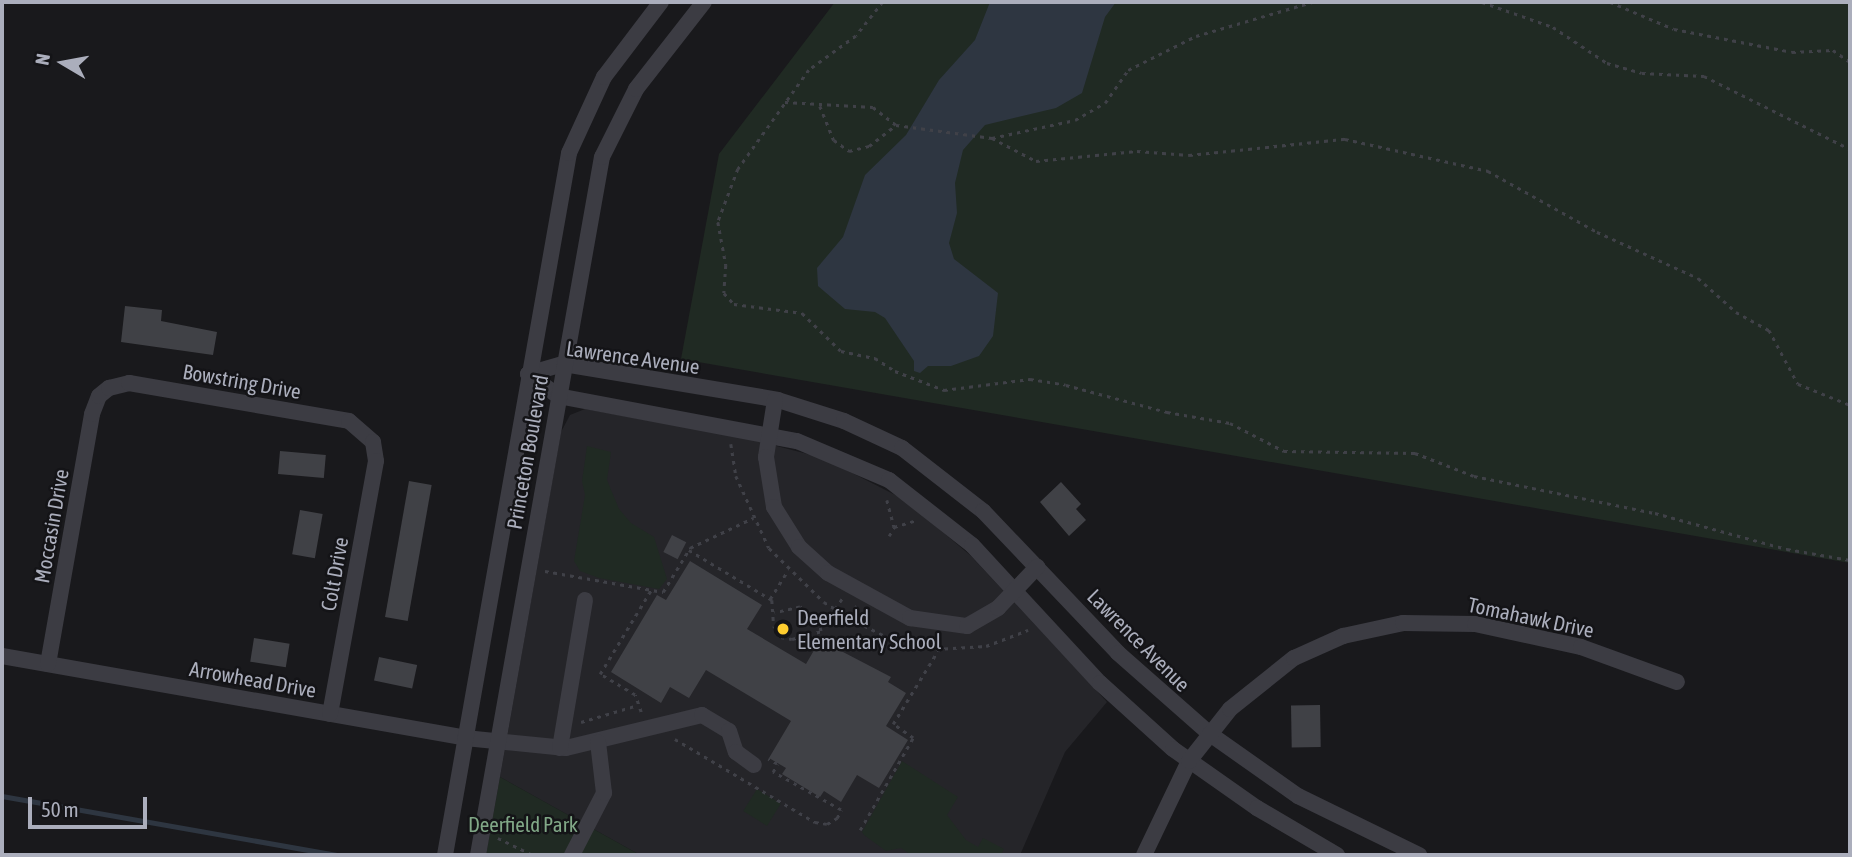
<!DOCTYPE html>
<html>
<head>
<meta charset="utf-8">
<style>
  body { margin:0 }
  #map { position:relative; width:1852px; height:857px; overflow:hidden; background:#19191c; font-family:"Asap Condensed",sans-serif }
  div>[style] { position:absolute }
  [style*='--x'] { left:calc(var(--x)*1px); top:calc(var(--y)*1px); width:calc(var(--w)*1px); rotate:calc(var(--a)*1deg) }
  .built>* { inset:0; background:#252529 }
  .green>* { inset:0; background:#202a23; transform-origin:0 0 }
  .water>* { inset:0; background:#2e3641 }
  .stream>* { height:4.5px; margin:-2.25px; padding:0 2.25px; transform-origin:2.25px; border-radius:2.25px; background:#2e3641 }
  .building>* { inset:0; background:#404146; transform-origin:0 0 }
  .path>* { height:2.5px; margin-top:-1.25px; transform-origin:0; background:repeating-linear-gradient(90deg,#404148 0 3.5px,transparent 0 8.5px) }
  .minor>* { height:16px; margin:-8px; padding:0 8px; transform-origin:8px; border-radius:8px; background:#3c3c43 }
  .dots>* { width:19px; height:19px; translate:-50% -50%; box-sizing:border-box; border:4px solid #141417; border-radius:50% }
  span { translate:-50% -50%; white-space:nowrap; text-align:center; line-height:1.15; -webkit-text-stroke:5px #141417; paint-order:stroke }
  .street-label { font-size:21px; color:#abaebc }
  .poi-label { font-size:21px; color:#abaebc }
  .left { translate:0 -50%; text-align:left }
  .park-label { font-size:21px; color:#81a887 }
  .frame { position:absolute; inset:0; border:4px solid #abaebc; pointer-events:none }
  .north { position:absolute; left:28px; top:28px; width:70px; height:70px; -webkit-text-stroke:5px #141417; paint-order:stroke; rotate:280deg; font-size:19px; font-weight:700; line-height:28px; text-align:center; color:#abaebc }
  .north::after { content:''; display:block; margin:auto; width:24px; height:32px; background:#abaebc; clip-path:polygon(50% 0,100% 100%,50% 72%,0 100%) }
  .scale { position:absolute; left:28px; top:797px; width:119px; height:32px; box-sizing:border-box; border:4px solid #abaebc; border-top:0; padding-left:9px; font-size:21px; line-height:24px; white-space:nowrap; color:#abaebc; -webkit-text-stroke:5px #141417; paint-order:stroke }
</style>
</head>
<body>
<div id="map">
  <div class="built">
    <div style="clip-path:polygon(585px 409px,745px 438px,823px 458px,905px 500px,971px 556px,1107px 702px,1065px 752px,1020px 855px,640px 855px,500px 777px,561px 432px,570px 415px)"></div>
  </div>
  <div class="green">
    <div style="clip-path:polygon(835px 2px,1850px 2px,1850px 563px,681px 359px,719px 154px)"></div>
    <div style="clip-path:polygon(587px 446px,611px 452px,607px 480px,619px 509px,631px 523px,654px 537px,667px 579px,659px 589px,599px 578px,580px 571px,574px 561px,585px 495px,582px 481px)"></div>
    <div style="clip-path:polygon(902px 761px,958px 797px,947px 815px,966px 840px,978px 847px,983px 838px,1004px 849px,1001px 855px,911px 855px,901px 848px,886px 851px,864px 835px,862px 832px)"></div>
    <div style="clip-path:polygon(500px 777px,640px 855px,486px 855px)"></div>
    <div style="left:757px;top:789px;width:28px;height:26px;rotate:32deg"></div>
  </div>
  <div class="water">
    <div style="clip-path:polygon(990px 2px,1116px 2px,1105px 17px,1082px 93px,1056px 108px,985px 125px,963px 150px,955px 183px,957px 213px,949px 243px,954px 259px,998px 293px,993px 336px,979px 356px,951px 366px,928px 366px,920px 373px,914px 371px,914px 361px,885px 318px,875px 312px,845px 309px,818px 286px,817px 268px,843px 237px,865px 175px,906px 135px,939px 80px,975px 40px)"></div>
  </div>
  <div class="stream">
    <div style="--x:2;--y:796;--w:341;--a:10"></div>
  </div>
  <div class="building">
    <div style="clip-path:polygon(125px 306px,162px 310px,161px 321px,217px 332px,213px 355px,121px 342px)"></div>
    <div style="left:280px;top:451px;width:46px;height:23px;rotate:5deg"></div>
    <div style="left:409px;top:481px;width:23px;height:138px;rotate:10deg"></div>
    <div style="clip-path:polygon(1061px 482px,1081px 504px,1076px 509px,1086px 520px,1069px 536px,1040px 502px)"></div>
    <div style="left:300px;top:510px;width:23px;height:45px;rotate:10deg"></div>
    <div style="left:672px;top:535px;width:16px;height:19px;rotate:27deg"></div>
    <div style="clip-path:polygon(690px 561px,762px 605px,747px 629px,806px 664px,820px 640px,891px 677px,888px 682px,906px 693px,886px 726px,908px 740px,879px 788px,857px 775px,841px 802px,824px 791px,820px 797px,782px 774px,786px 768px,769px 758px,791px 721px,706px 670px,689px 698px,670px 687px,661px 703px,611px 672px,657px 595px,666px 600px)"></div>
    <div style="left:254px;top:638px;width:36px;height:24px;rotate:9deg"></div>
    <div style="left:379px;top:657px;width:39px;height:24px;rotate:12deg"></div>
    <div style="left:1320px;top:705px;width:42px;height:29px;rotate:89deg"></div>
  </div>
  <div class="path">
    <div style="--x:883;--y:2;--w:43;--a:128.5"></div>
    <div style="--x:856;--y:36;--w:58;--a:144.1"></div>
    <div style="--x:809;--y:70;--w:122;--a:125.6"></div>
    <div style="--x:738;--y:169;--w:57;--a:110.7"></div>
    <div style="--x:718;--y:222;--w:44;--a:79.5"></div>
    <div style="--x:726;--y:265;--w:28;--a:94"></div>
    <div style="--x:724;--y:293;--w:15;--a:48"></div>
    <div style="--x:734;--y:304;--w:69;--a:7.5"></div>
    <div style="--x:802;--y:313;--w:54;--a:44.3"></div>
    <div style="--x:841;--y:351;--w:35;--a:12"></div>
    <div style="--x:875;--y:358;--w:24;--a:33"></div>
    <div style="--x:895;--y:371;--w:53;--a:21.2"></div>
    <div style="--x:944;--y:390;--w:87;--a:-7.3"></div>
    <div style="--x:1030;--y:379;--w:36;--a:9"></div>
    <div style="--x:1066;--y:385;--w:105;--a:15"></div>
    <div style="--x:1167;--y:412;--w:64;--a:9.9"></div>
    <div style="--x:1230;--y:423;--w:61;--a:27.4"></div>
    <div style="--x:1284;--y:451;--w:131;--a:0.9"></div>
    <div style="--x:1415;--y:453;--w:63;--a:21.3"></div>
    <div style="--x:1474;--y:476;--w:185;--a:11.6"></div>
    <div style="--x:1655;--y:513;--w:137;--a:15.3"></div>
    <div style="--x:1787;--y:549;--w:64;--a:9.9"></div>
    <div style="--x:1482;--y:2;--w:75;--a:19.4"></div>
    <div style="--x:1553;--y:27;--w:65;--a:33.7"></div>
    <div style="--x:1607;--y:63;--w:36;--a:16"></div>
    <div style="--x:1642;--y:73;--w:62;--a:2.8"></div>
    <div style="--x:1704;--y:76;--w:163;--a:26.6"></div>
    <div style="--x:1610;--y:2;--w:69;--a:22.9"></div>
    <div style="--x:1674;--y:29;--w:120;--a:11"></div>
    <div style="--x:1792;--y:52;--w:41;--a:-2.8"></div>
    <div style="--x:1833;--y:50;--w:21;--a:35"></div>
    <div style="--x:785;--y:102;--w:88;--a:3.3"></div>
    <div style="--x:873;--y:107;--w:29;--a:38"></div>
    <div style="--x:896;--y:125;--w:97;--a:7.7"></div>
    <div style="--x:992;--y:138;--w:50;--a:27.6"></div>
    <div style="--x:1036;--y:161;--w:101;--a:-5.7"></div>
    <div style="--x:1137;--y:151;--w:52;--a:4.4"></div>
    <div style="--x:1189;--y:155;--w:157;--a:-5.9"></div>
    <div style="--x:1345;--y:139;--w:147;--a:12.6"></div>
    <div style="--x:1488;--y:171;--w:125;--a:29.2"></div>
    <div style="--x:1597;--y:232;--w:111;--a:24.5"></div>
    <div style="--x:1698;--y:278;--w:51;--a:41.8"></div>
    <div style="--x:1736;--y:312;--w:38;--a:29"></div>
    <div style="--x:1769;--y:330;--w:61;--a:61.8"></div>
    <div style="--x:1798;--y:384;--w:56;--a:22"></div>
    <div style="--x:820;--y:106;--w:37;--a:68"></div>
    <div style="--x:834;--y:140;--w:19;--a:36"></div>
    <div style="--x:849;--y:151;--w:21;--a:-14"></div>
    <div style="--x:869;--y:146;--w:34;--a:-38"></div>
    <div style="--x:992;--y:138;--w:85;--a:-12.2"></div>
    <div style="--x:1075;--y:120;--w:34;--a:-30"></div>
    <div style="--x:1105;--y:103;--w:40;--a:-55.1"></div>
    <div style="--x:1128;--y:70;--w:76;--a:-26.6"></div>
    <div style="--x:1196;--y:36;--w:121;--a:-16.3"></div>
    <div style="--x:731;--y:444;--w:32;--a:81"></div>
    <div style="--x:736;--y:476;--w:79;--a:65.4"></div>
    <div style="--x:769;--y:548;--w:77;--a:44.5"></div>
    <div style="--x:824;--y:602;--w:13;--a:32"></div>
    <div style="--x:835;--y:609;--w:14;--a:-56"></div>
    <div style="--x:887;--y:500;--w:28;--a:75"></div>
    <div style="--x:889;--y:536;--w:10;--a:-61"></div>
    <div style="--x:894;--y:527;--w:21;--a:-17"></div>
    <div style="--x:689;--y:550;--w:97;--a:31.1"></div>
    <div style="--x:772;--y:600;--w:26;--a:86"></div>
    <div style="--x:774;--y:626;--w:13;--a:58"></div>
    <div style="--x:781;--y:637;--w:11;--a:10"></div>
    <div style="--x:792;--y:639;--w:30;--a:-15"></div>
    <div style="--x:821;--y:631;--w:15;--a:-113"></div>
    <div style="--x:815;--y:617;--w:18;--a:-146"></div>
    <div style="--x:800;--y:607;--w:26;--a:167"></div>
    <div style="--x:545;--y:571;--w:120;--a:10.1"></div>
    <div style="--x:663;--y:592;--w:52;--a:-58.5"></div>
    <div style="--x:690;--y:548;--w:70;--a:-25.5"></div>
    <div style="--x:770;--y:599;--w:34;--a:-58"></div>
    <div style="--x:857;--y:606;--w:14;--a:124"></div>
    <div style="--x:849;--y:618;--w:45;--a:26.6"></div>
    <div style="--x:889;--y:638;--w:48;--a:13.2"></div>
    <div style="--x:936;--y:649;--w:50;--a:-3.4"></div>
    <div style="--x:986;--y:646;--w:45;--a:-20.9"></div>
    <div style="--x:641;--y:712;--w:18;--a:-109"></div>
    <div style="--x:635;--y:695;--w:41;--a:-149"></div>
    <div style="--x:600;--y:674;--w:98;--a:-58.7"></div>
    <div style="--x:581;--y:722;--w:59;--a:-16.6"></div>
    <div style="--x:675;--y:739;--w:163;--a:30.7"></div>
    <div style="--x:815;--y:822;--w:12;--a:9"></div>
    <div style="--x:827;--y:824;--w:12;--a:-31"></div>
    <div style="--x:837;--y:818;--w:9;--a:-63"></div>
    <div style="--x:841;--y:810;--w:78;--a:-150.8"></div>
    <div style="--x:773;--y:772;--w:9;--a:-63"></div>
    <div style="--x:777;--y:764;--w:10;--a:-151"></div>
    <div style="--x:860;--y:830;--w:106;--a:-60.1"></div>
    <div style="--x:913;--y:738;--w:24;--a:-145"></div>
    <div style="--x:893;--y:724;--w:88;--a:-58.5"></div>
    <div style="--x:498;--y:838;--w:39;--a:26"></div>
  </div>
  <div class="minor">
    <div style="--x:528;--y:374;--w:37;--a:-16"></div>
    <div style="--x:564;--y:364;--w:217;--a:9.5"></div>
    <div style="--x:778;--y:400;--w:69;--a:17.7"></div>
    <div style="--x:844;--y:421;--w:64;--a:25"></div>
    <div style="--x:902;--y:448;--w:103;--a:37.9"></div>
    <div style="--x:983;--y:511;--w:196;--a:46.4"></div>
    <div style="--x:1118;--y:653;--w:123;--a:41.4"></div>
    <div style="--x:1210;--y:734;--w:108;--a:35.2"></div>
    <div style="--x:1298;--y:796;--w:135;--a:26"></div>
    <div style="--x:528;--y:374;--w:37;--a:36"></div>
    <div style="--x:558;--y:396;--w:243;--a:10.7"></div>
    <div style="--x:797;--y:441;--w:100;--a:23"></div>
    <div style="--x:889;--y:480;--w:105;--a:38.1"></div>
    <div style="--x:972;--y:545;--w:188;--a:47.2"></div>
    <div style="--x:1100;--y:683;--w:98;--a:42.1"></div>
    <div style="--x:1173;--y:749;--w:103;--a:35.1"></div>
    <div style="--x:1257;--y:808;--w:93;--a:30.4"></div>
    <div style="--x:775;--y:400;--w:58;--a:99"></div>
    <div style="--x:766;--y:457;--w:51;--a:80.9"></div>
    <div style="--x:774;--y:507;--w:47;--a:58"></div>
    <div style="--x:799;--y:547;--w:39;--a:42"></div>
    <div style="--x:828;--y:573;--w:94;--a:28.8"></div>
    <div style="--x:910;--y:618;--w:58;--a:8"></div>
    <div style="--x:967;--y:626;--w:36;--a:-30"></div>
    <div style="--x:998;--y:608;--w:57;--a:-46.4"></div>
    <div style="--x:2;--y:656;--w:470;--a:10"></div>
    <div style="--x:465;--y:738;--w:101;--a:5.7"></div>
    <div style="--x:566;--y:748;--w:140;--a:-13.6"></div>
    <div style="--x:702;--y:715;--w:31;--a:31"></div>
    <div style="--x:729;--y:731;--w:22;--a:72"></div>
    <div style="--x:736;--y:752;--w:22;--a:36"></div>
    <div style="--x:48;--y:664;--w:254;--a:-80"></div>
    <div style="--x:92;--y:414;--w:19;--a:-69"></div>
    <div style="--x:99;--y:396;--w:13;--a:-39"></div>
    <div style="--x:109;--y:388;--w:21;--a:-14"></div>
    <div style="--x:129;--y:383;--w:223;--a:9.8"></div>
    <div style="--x:349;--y:421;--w:32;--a:41"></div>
    <div style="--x:373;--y:442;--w:19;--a:81"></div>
    <div style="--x:376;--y:461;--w:257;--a:100.3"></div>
    <div style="--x:560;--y:748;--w:150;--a:-80.4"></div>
    <div style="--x:445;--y:855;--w:713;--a:-79.98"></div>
    <div style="--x:569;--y:153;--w:84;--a:-65.3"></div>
    <div style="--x:604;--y:77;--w:94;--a:-52.8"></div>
    <div style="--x:478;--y:855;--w:709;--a:-79.93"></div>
    <div style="--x:602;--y:157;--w:76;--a:-63.4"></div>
    <div style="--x:636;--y:89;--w:110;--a:-52"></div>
    <div style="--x:572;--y:855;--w:70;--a:-62.7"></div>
    <div style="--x:604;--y:793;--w:51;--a:-96.7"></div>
    <div style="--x:1144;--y:855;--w:104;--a:-64.4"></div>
    <div style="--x:1189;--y:761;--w:66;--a:-51.7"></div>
    <div style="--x:1230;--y:709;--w:82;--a:-38.6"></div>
    <div style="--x:1294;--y:658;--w:54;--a:-24.2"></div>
    <div style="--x:1343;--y:636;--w:61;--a:-12.2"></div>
    <div style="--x:1403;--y:623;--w:72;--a:0.8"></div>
    <div style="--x:1475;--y:624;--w:108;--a:12.2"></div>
    <div style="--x:1581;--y:647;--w:102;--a:20"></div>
  </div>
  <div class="dots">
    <div style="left:783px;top:629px;background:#fecd2f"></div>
  </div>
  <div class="street-label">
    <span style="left:633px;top:357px;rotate:8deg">Lawrence Avenue</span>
    <span style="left:242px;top:381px;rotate:10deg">Bowstring Drive</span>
    <span style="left:527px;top:452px;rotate:-80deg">Princeton Boulevard</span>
    <span style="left:51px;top:526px;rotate:-80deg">Moccasin Drive</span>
    <span style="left:334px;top:574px;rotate:-80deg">Colt Drive</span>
    <span style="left:1531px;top:617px;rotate:12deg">Tomahawk Drive</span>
    <span style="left:1139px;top:640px;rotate:45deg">Lawrence Avenue</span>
    <span style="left:253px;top:679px;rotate:10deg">Arrowhead Drive</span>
  </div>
  <div class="poi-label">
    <span class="left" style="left:797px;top:629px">Deerfield<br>Elementary School</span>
  </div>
  <div class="park-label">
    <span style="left:523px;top:824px">Deerfield Park</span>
  </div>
  <div class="frame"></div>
  <div class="north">N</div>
  <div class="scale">50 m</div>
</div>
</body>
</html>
